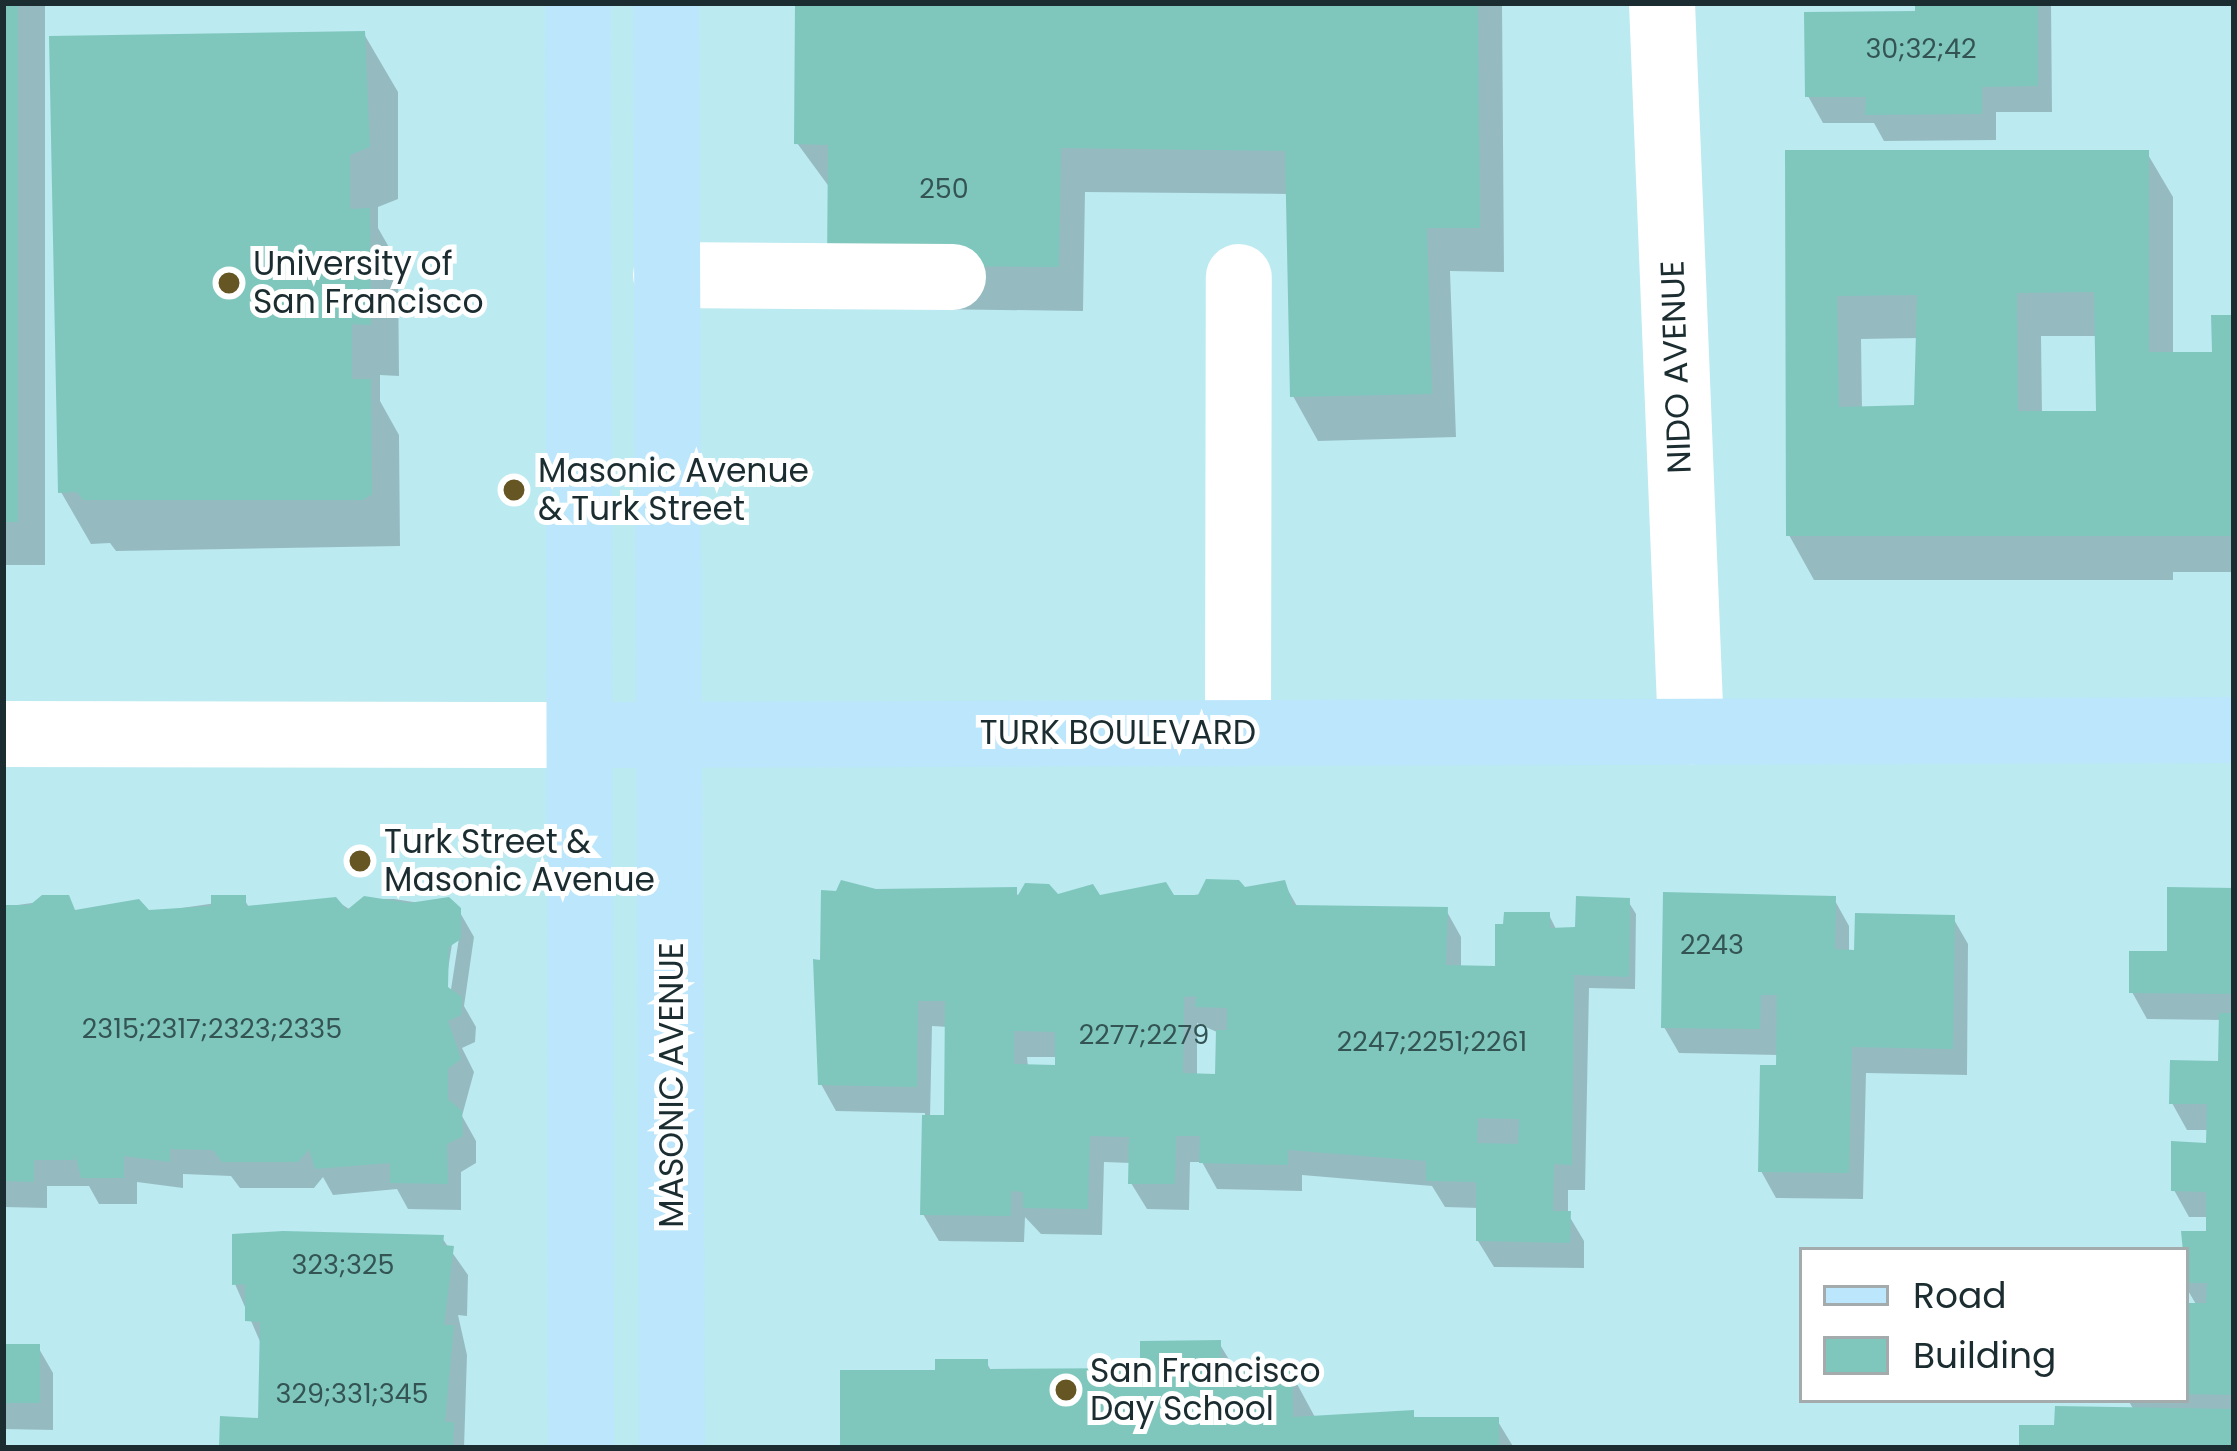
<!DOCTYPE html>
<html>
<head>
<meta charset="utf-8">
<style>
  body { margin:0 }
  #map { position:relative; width:2237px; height:1451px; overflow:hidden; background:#bbeaf1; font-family:Poppins,sans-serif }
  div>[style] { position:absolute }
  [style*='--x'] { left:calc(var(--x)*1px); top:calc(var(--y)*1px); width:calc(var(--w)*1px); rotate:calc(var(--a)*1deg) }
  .shadow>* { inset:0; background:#0003; transform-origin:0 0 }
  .building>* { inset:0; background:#7fc7bd; transform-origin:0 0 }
  .minor>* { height:66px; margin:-33px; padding:0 33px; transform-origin:33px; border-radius:33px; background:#fff }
  .major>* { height:66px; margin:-33px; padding:0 33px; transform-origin:33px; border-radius:33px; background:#bce6fb }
  .dots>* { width:33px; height:33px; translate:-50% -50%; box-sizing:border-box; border:6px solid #fff; border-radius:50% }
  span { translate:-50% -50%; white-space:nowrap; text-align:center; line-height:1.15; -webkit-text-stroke:10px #fff; paint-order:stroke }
  .number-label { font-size:27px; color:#345453 }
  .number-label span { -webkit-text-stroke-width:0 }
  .poi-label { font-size:33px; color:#1b2d30 }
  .left { translate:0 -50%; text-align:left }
  .street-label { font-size:33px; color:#1b2d30 }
  .frame { position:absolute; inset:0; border:6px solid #1b2d30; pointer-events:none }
  .legend { position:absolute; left:1799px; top:1247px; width:390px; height:156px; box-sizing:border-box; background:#fff; border:3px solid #a4abac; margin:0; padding:15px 21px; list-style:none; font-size:36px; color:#1b2d30 }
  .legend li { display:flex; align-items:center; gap:24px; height:60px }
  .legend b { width:60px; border:3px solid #a4abac }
</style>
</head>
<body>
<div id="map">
  <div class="shadow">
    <div style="left:3px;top:3px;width:42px;height:562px"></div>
    <div style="clip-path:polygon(798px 3px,1502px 3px,1504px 272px,1450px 271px,1456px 437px,1318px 441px,1293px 396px,1289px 194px,1085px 192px,1083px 311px,855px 308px,830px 188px,797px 143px)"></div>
    <div style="clip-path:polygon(1918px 3px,2051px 3px,2052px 112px,1996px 112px,1996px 140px,1884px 141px,1874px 123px,1823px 123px,1808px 96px,1918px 14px)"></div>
    <div style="clip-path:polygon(364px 34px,398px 92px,398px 199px,378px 207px,378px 228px,398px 263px,399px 376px,380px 375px,380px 401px,399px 435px,400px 546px,116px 551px,110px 543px,91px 544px,61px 492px)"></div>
    <div style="clip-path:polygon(evenodd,1788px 153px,2147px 153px,2173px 197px,2173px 355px,2215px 355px,2234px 318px,2234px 572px,2173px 572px,2173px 580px,1814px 580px,1789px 535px,1788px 153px,2041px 336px,2097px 336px,2099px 414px,2042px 414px,2041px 336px,1788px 153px,1919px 338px,1917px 408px,1862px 410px,1861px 339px,1919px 338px)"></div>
    <div style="clip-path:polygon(evenodd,1284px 883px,1298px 908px,1446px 910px,1461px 937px,1461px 968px,1498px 968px,1549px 915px,1557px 931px,1578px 930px,1628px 901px,1636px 914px,1635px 989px,1589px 988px,1585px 1190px,1568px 1190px,1568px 1214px,1584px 1241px,1584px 1268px,1494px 1267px,1478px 1241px,1479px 1208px,1445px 1207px,1432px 1186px,1302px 1175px,1302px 1191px,1217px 1189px,1202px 1162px,1190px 1162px,1189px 1210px,1147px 1209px,1131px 1183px,1131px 1163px,1104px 1162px,1102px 1235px,1041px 1234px,1025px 1217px,1024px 1242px,939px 1241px,923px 1214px,925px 1113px,836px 1111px,821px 1084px,823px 964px,875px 892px,1172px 898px,1284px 883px,1197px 1023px,1219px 1033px,1218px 1077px,1197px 1076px,1197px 1023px,1284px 883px,932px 1026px,948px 1027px,947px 1117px,930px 1118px,932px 1026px,1284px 883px,1027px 1057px,1058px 1057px,1058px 1068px,1028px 1067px,1027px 1057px)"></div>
    <div style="clip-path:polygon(2234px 891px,2234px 1448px,2022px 1448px,2057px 1428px,2134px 1410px,2128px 1400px,2186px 1400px,2186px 1306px,2197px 1306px,2186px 1287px,2186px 1250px,2209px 1234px,2209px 1217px,2189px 1217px,2174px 1190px,2209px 1146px,2210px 1130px,2187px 1130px,2172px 1103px,2221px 1064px,2222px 1020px,2147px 1019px,2132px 992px)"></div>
    <div style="clip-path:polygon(evenodd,68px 898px,75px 911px,147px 913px,244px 899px,250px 909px,335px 900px,357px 914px,366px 899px,394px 899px,458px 909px,474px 937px,464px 1006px,476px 1027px,475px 1042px,462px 1048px,474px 1072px,462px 1116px,476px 1141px,476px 1163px,461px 1172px,461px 1210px,408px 1209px,397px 1189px,333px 1195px,323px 1177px,314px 1188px,240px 1188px,231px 1176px,183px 1174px,183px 1188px,137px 1182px,137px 1204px,99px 1204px,89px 1186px,47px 1186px,47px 1208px,4px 1207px,3px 907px,68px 898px,455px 925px,461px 925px,449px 1002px,443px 1001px,455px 925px)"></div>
    <div style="clip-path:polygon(1834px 899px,1849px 926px,1849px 953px,1953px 918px,1968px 944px,1967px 1075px,1866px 1073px,1863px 1199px,1776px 1198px,1761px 1171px,1779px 1055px,1679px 1053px,1664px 1027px)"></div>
    <div style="clip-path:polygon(442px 1238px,468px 1275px,467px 1316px,458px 1315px,467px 1355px,464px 1448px,222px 1448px,261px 1421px,262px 1346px,235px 1284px)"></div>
    <div style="clip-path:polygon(1219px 1343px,1236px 1371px,1290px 1371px,1316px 1419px,1412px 1413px,1416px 1420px,1497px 1420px,1514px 1448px,843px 1448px,938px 1373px,986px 1362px,992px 1372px,1143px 1371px)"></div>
    <div style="clip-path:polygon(3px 1347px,38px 1347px,53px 1373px,53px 1430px,3px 1429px)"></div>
  </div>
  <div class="building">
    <div style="left:3px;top:3px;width:15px;height:519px"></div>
    <div style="clip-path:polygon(795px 3px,1478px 3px,1480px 228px,1427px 228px,1432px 394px,1290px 397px,1285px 151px,1061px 148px,1059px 267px,827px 265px,828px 145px,794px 144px)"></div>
    <div style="clip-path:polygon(1915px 3px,2038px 3px,2038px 86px,1982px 87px,1982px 114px,1865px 115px,1866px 97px,1805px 97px,1804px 12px,1915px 11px)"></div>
    <div style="clip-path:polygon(365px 31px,370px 147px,350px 155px,350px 209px,370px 208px,371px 325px,352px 324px,352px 379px,371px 379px,372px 494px,363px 500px,83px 500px,77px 492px,58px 493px,49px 36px)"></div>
    <div style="clip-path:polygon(evenodd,1785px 150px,2149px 150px,2149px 352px,2212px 352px,2211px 315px,2234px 315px,2234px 536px,1786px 536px,1785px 150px,2094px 292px,2096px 411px,2018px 411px,2017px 293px,2094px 292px,1785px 150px,1917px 295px,1914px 405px,1839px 407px,1837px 296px,1917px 295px)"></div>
    <div style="clip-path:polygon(evenodd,1206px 879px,1239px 880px,1245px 887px,1285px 880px,1293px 905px,1448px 907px,1446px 965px,1495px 966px,1495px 924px,1503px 924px,1504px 912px,1550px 912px,1550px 928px,1575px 927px,1576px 896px,1630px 898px,1629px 977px,1574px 975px,1572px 1165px,1554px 1164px,1553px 1211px,1571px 1211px,1570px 1243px,1476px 1241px,1476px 1182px,1426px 1181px,1426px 1161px,1288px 1150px,1288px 1165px,1199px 1163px,1200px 1136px,1176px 1136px,1175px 1184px,1128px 1184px,1129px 1137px,1090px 1136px,1088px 1209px,1023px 1208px,1023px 1192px,1011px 1191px,1011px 1216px,920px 1215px,922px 1115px,944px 1115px,945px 1001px,918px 1001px,917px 1087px,818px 1085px,813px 959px,820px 960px,821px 890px,836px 891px,841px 880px,876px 889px,1017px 887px,1017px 897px,1025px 883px,1049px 884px,1058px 894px,1093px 884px,1100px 895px,1166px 882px,1174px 895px,1198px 895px,1206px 879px,1196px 996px,1195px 1007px,1227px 1008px,1227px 1030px,1216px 1030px,1215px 1074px,1183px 1073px,1184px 997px,1196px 996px,1206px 879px,1014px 1031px,1055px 1032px,1055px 1065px,1014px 1064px,1014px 1031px,1206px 879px,1478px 1118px,1519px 1119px,1518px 1144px,1477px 1143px,1478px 1118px)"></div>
    <div style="clip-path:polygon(2167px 887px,2234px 888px,2234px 994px,2129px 993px,2129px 951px,2167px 951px)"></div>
    <div style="clip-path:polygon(1663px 892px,1836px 896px,1835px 949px,1854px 950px,1855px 913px,1955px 915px,1953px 1049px,1852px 1047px,1849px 1173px,1758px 1172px,1760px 1065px,1776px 1065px,1777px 995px,1761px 995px,1760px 1029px,1661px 1028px)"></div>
    <div style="clip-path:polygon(42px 895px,69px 895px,75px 910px,139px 899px,149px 910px,211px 906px,211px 895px,246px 895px,246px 906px,336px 897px,347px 910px,364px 896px,409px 903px,449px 897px,461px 908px,461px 939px,449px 947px,448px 987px,462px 997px,461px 1015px,448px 1021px,461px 1059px,448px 1069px,448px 1099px,462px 1111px,463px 1136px,447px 1144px,448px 1184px,390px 1183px,390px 1163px,315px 1169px,309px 1149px,298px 1162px,222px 1162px,213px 1150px,170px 1149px,170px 1162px,124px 1156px,124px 1178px,81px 1178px,75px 1153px,75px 1160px,34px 1160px,34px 1182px,3px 1181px,3px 905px,30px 905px)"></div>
    <div style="clip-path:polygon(2219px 1013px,2234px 1013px,2234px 1395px,2186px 1394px,2186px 1303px,2206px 1303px,2207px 1283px,2186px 1283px,2181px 1231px,2206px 1231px,2206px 1192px,2171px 1191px,2171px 1141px,2206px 1143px,2207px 1104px,2169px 1104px,2170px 1060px,2218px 1061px)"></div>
    <div style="clip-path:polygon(283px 1231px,444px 1235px,443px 1245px,454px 1246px,444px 1325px,454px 1325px,445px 1422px,454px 1422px,453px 1448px,219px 1448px,220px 1416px,258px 1418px,260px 1322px,245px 1321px,245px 1284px,232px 1285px,232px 1234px)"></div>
    <div style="clip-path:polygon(1221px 1340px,1221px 1369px,1292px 1368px,1293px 1417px,1414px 1410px,1414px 1417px,1499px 1417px,1499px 1448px,840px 1448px,840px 1370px,935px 1370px,935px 1359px,988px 1359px,988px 1369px,1140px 1368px,1140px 1341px)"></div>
    <div style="left:3px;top:1344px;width:37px;height:59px"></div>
    <div style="clip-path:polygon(2055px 1406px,2234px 1409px,2234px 1448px,2019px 1448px,2019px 1425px,2054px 1425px)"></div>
  </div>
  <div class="minor">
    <div style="--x:1662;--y:3;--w:729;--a:87.72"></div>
    <div style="--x:666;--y:275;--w:287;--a:0.4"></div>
    <div style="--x:1238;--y:732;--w:455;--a:-89.9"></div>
    <div style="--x:3;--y:734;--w:577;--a:0.1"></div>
  </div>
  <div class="major">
    <div style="--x:578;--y:3;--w:1445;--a:89.88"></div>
    <div style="--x:666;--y:3;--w:1445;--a:89.76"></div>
    <div style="--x:580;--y:735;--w:1654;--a:-0.17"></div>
  </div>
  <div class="dots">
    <div style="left:229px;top:283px;background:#665624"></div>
    <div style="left:514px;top:490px;background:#665624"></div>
    <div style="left:360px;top:861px;background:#665624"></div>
    <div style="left:1066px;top:1390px;background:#665624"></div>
  </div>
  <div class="number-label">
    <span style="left:1921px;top:49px">30;32;42</span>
    <span style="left:944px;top:189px">250</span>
    <span style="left:1712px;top:945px">2243</span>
    <span style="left:212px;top:1029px">2315;2317;2323;2335</span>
    <span style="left:1144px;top:1035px">2277;2279</span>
    <span style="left:1432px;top:1042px">2247;2251;2261</span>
    <span style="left:343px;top:1265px">323;325</span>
    <span style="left:352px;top:1394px">329;331;345</span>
  </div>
  <div class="poi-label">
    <span class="left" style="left:253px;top:283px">University of<br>San Francisco</span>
    <span class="left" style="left:538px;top:490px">Masonic Avenue<br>&amp; Turk Street</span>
    <span class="left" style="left:384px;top:861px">Turk Street &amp;<br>Masonic Avenue</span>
    <span class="left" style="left:1090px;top:1390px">San Francisco<br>Day School</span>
  </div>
  <div class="street-label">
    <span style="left:1676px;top:367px;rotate:-92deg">NIDO AVENUE</span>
    <span style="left:1118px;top:733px">TURK BOULEVARD</span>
    <span style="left:672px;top:1085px;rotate:-90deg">MASONIC AVENUE</span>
  </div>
  <div class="frame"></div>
  <ul class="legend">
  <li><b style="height:15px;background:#bce6fb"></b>Road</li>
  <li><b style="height:33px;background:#7fc7bd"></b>Building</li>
  </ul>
</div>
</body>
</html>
